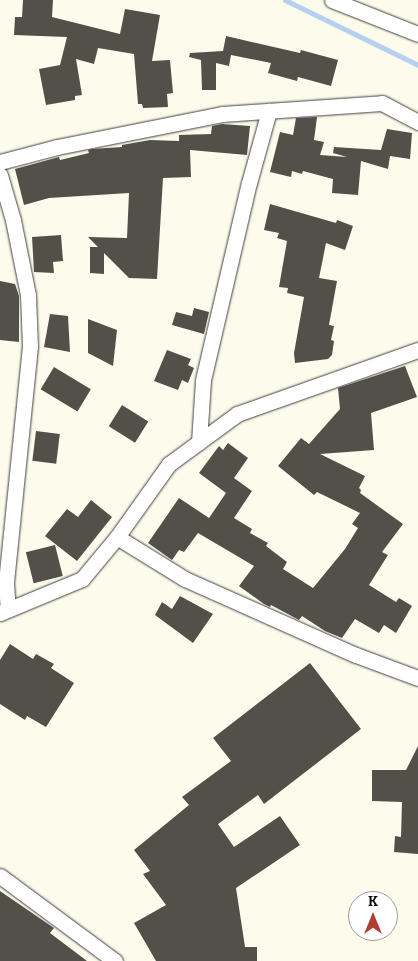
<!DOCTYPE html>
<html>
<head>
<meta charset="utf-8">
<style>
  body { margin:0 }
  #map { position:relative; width:418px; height:961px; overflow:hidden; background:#fdfcec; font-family:Bitter,serif }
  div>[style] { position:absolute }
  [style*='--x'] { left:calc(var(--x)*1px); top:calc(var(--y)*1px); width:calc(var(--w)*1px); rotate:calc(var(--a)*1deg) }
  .stream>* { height:5px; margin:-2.5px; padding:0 2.5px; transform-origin:2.5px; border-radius:2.5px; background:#b6d1f0 }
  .building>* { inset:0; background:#534f49; transform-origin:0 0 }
  .roads { filter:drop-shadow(0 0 1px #3f3f3f) drop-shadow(0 0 1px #3f3f3f) }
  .street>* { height:15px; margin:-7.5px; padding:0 7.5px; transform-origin:7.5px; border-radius:7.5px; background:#fff }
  span { translate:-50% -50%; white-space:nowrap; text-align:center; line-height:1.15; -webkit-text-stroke:5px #fff; paint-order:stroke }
  .north { position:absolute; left:348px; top:891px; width:50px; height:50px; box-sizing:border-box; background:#fff; border:1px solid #9e9e9e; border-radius:50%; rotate:0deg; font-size:14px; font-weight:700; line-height:20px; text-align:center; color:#0c0c0c }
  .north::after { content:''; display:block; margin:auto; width:18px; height:22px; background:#ae3f32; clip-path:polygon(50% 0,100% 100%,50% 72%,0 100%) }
</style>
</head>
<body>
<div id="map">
  <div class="stream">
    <div style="--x:285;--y:0;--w:148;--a:26"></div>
  </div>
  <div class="building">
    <div style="clip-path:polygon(23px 0,53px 0,52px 17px,120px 34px,125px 9px,160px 15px,152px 61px,170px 60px,173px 93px,167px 94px,168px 107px,143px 108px,142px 104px,138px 104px,134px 54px,98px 48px,94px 64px,76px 59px,82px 95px,75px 96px,75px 100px,46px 105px,39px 69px,60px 65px,67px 37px,14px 35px,15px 17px,22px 17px)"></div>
    <div style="clip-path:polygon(226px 36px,300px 53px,301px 50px,338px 60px,331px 86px,298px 77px,297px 81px,268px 73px,271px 63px,231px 55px,229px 66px,216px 63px,216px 90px,202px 90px,201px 60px,189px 57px,190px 53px,223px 51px)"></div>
    <div style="clip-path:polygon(317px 117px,314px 140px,324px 142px,320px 155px,347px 157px,333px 153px,334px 147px,381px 150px,387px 129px,412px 133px,410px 159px,390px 156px,388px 169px,361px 161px,358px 195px,332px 193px,333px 179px,303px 171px,302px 174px,292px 171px,291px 177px,270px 172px,280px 132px,293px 135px,296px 118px)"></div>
    <div style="clip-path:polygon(222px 124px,250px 126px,247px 155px,190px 150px,191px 177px,163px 178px,157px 279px,129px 278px,104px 253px,104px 274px,90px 273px,90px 247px,98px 247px,88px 237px,127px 238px,129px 193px,49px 198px,24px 205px,15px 169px,59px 157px,60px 160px,89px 153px,88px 150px,92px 149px,122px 147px,122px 145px,150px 140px,179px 141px,179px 135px,211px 134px,212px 126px)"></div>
    <div style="clip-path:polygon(270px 204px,336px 223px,337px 220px,353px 226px,345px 250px,326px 243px,319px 278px,337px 281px,329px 325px,334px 326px,331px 340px,334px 341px,332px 355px,328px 359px,295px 363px,294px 353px,304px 297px,287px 293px,288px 288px,279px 287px,287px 241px,277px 238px,279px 233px,264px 230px)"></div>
    <div style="clip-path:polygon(61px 235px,63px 261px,53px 262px,54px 273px,34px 272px,32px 237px)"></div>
    <div style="clip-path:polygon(0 281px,15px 284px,19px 296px,19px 342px,0 340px)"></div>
    <div style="clip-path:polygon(194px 308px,209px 312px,204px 334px,172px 325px,176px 312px,192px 316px)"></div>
    <div style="clip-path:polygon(50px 314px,68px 316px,70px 352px,44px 347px)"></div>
    <div style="clip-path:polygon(88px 319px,117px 330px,113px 366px,88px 353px)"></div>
    <div style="clip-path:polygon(167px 350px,191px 359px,188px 365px,194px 368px,188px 383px,182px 380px,178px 390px,154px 381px)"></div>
    <div style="clip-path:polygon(405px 366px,417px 397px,371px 413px,374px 450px,320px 454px,365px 476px,359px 488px,361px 490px,360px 493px,403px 524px,382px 552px,388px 555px,369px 585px,396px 602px,399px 598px,412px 606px,396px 633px,384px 625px,379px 633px,355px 619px,342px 638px,325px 631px,302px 616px,299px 620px,271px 605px,270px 607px,264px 604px,239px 586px,254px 566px,198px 533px,184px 552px,179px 550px,172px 560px,148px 543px,179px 498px,209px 518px,226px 493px,199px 473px,219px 446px,223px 450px,228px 443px,248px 458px,234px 478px,252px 491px,234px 518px,252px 529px,250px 533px,268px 543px,266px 546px,287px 562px,283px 569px,313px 588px,345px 549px,358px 528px,352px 524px,360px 513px,317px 492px,314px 495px,278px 466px,301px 438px,309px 444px,340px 409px,338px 388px)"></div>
    <div style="left:54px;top:367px;width:43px;height:26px;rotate:31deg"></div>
    <div style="left:122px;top:405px;width:31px;height:25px;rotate:32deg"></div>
    <div style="left:36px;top:431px;width:24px;height:30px;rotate:7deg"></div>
    <div style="clip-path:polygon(91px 500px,112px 517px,77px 561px,45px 536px,67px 509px,78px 517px)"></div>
    <div style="left:55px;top:545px;width:32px;height:30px;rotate:76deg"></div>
    <div style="clip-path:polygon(180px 596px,213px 614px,193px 643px,155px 615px,162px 602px,172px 609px)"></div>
    <div style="clip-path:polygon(10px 644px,33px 659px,36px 654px,54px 664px,51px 668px,74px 683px,46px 727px,27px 716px,25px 720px,0 704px,0 660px)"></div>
    <div style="clip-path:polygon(310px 663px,361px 729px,264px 804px,258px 795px,218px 824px,234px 847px,280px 816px,300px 845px,236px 888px,245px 947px,257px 947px,257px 961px,156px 961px,134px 923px,166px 905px,143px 874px,150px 871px,134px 850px,189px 805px,182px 797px,231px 761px,213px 738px)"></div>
    <div style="clip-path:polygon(418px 746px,418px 854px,394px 852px,395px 836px,401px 837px,402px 802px,372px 801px,372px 770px,406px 770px)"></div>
    <div style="clip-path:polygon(0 891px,54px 928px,50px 933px,87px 961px,0 961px)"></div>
  </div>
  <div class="roads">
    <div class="street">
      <div style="--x:332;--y:0;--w:92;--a:21.6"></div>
      <div style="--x:0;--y:162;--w:59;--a:-14.7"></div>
      <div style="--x:57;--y:147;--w:168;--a:-11.3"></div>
      <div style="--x:222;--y:114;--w:160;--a:-3.9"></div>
      <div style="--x:382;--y:103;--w:41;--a:27.8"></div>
      <div style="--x:0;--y:175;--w:47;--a:73.9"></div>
      <div style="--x:13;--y:220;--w:76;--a:78.7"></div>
      <div style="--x:28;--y:295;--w:51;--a:87.8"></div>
      <div style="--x:30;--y:346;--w:238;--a:95.8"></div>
      <div style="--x:6;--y:583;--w:26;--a:86"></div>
      <div style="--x:199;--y:442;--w:62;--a:-86.3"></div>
      <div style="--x:203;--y:380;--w:202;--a:-76.9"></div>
      <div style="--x:249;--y:183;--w:75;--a:-74.5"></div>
      <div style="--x:117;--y:537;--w:80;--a:31.7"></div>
      <div style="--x:185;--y:579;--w:187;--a:24"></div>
      <div style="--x:356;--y:655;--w:66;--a:20.4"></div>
      <div style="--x:0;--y:613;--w:89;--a:-22.5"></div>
      <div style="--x:82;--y:579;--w:55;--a:-50.2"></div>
      <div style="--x:117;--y:537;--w:90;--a:-54.5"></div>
      <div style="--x:169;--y:464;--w:84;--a:-36.3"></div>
      <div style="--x:237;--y:414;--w:192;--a:-19.5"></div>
      <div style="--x:0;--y:876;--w:143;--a:36.5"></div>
    </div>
  </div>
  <div class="north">K</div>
</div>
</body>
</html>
